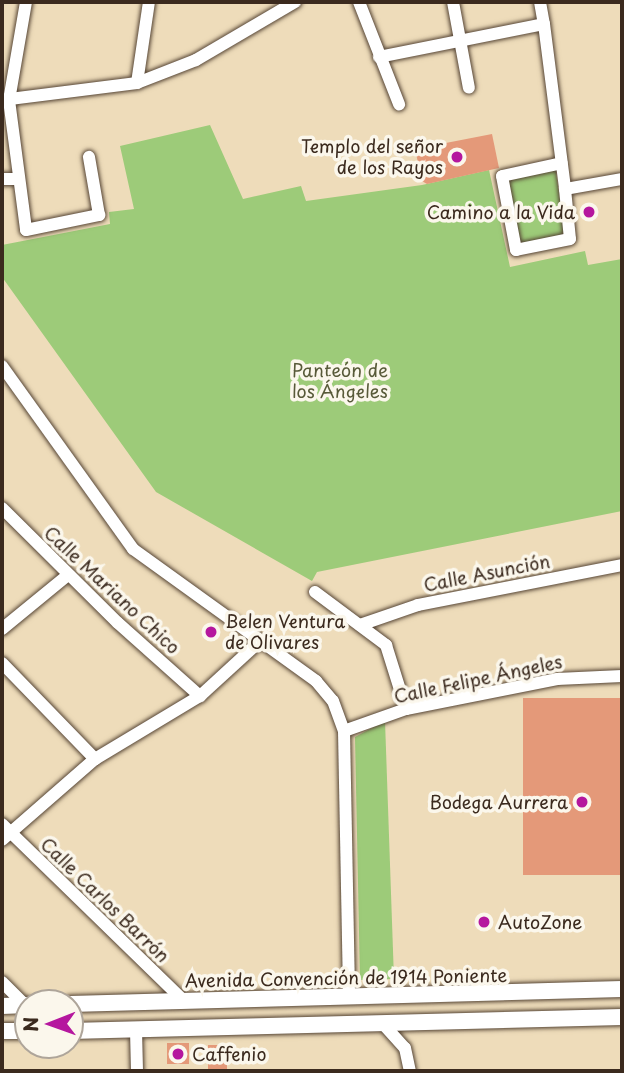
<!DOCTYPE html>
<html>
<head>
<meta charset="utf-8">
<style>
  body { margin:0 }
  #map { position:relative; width:624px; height:1073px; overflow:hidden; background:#eedcba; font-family:"Playpen Sans",sans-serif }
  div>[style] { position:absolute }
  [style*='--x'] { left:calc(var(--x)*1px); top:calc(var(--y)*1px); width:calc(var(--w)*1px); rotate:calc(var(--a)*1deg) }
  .green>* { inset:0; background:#9dcb79; transform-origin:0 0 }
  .building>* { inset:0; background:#e49979; transform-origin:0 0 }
  .roads { filter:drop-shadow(0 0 2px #564535) drop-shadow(0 0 2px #564535) }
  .minor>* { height:12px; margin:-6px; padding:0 6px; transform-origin:6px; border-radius:6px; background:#fff }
  .major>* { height:16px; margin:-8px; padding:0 8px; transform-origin:8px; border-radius:8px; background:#fff }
  .dots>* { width:19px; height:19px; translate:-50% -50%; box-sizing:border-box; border:4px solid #fbf7ec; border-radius:50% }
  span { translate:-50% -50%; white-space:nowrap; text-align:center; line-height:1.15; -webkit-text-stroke:7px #fbf7ec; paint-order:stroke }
  .poi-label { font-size:18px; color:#3b2a1e }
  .right { translate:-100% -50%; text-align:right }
  .left { translate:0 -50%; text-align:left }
  .park-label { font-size:18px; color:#585a39 }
  .street-label { font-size:18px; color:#3b2a1e }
  .frame { position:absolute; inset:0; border:4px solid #3b2a1e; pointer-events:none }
  .north { position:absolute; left:14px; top:989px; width:70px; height:70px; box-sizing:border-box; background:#fbf7ec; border:2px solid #aea59a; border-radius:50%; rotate:269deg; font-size:19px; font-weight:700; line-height:28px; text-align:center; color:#3b2a1e }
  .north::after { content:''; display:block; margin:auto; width:24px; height:32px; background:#b5179e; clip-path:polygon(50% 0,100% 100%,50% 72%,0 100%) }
</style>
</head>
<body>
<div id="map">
  <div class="green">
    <div style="clip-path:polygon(210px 125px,243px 199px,301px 186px,306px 201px,422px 185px,489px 170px,510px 267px,585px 251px,588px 265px,622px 259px,622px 511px,317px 572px,312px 581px,156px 492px,2px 277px,2px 245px,110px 224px,109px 212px,134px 209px,120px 146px)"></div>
    <div style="left:555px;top:167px;width:70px;height:51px;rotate:81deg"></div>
    <div style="clip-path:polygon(385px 721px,394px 979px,360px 980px,355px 737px)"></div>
  </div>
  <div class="building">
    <div style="clip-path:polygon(492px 134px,499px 168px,427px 184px,422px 181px,415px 149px)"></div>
    <div style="left:622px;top:698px;width:177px;height:99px;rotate:90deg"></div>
    <div style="left:189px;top:1043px;width:21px;height:22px;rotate:90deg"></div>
    <div style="left:208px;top:1045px;width:19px;height:26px"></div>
  </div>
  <div class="roads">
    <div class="minor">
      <div style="--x:26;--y:2;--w:99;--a:99.8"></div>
      <div style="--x:9;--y:100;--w:131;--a:82.5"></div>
      <div style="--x:26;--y:230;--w:75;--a:-11.6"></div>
      <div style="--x:99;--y:215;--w:59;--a:-99.8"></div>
      <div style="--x:359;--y:2;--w:110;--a:68.6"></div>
      <div style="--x:453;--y:2;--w:87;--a:79.5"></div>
      <div style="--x:540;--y:2;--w:22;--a:80"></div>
      <div style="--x:544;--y:24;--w:166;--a:82.7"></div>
      <div style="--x:565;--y:189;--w:50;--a:84.3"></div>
      <div style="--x:570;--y:239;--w:55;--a:168.5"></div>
      <div style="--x:516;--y:250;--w:75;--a:-100.7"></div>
      <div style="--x:502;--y:176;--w:61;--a:-12.2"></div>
      <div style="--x:379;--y:57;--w:168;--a:-11.3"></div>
      <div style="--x:137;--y:83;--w:82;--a:-81.6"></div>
      <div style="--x:2;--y:100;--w:136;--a:-7.2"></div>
      <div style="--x:137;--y:83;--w:63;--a:-21.3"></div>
      <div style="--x:196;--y:60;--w:115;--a:-30.4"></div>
      <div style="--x:2;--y:179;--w:14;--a:0"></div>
      <div style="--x:565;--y:189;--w:58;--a:-10"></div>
      <div style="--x:2;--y:366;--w:225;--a:54.4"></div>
      <div style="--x:133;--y:549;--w:226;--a:35.8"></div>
      <div style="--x:316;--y:681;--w:26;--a:50"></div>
      <div style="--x:333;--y:701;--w:32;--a:70"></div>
      <div style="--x:344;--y:731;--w:267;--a:88.9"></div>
      <div style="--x:2;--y:508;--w:163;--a:44.8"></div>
      <div style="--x:118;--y:623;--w:110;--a:41.7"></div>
      <div style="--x:315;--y:592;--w:89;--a:36.7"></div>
      <div style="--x:386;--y:645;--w:67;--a:72.6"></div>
      <div style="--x:360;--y:625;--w:61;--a:-19"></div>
      <div style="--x:418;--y:605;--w:208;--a:-11.1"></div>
      <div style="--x:2;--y:629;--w:85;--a:-39.3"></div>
      <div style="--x:2;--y:663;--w:134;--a:45.9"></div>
      <div style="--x:344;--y:731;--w:66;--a:-19.5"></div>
      <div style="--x:406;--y:709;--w:154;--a:-11.2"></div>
      <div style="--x:557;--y:679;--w:65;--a:-2.6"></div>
      <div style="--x:2;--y:824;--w:254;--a:44.2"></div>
      <div style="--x:2;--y:840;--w:123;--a:-41.1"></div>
      <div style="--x:95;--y:759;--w:122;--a:-31"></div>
      <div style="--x:200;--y:696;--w:81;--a:-42.5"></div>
      <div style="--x:2;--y:982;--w:33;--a:45"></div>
      <div style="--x:384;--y:1025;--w:31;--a:48"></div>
      <div style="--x:405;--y:1048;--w:24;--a:78"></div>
      <div style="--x:136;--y:1030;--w:41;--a:88.6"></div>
    </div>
    <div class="major">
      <div style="--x:70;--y:1004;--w:552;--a:-1.56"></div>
      <div style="--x:2;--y:1006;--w:26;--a:-2"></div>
      <div style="--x:2;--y:1031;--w:26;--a:0"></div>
      <div style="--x:70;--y:1031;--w:552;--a:-1.45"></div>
    </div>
  </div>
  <div class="dots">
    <div style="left:457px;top:157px;background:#b5179e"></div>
    <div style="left:589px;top:212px;background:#b5179e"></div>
    <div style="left:211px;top:632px;background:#b5179e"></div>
    <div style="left:582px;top:802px;background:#b5179e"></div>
    <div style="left:484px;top:922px;background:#b5179e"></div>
    <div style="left:178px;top:1054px;background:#b5179e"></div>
  </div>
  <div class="poi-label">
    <span class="right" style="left:443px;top:157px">Templo del señor<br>de los Rayos</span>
    <span class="right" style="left:575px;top:212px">Camino a la Vida</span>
    <span class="left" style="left:225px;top:632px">Belen Ventura<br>de Olivares</span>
    <span class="right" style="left:568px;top:802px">Bodega Aurrera</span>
    <span class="left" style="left:498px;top:922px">AutoZone</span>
    <span class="left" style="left:192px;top:1054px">Caffenio</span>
  </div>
  <div class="park-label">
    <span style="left:340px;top:381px">Panteón de<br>los Ángeles</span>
  </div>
  <div class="street-label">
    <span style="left:487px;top:573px;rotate:-11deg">Calle Asunción</span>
    <span style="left:112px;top:590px;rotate:43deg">Calle Mariano Chico</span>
    <span style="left:478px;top:679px;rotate:-12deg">Calle Felipe Ángeles</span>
    <span style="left:105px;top:900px;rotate:44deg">Calle Carlos Barrón</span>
    <span style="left:346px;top:978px;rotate:-1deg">Avenida Convención de 1914 Poniente</span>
  </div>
  <div class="frame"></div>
  <div class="north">N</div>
</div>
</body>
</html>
